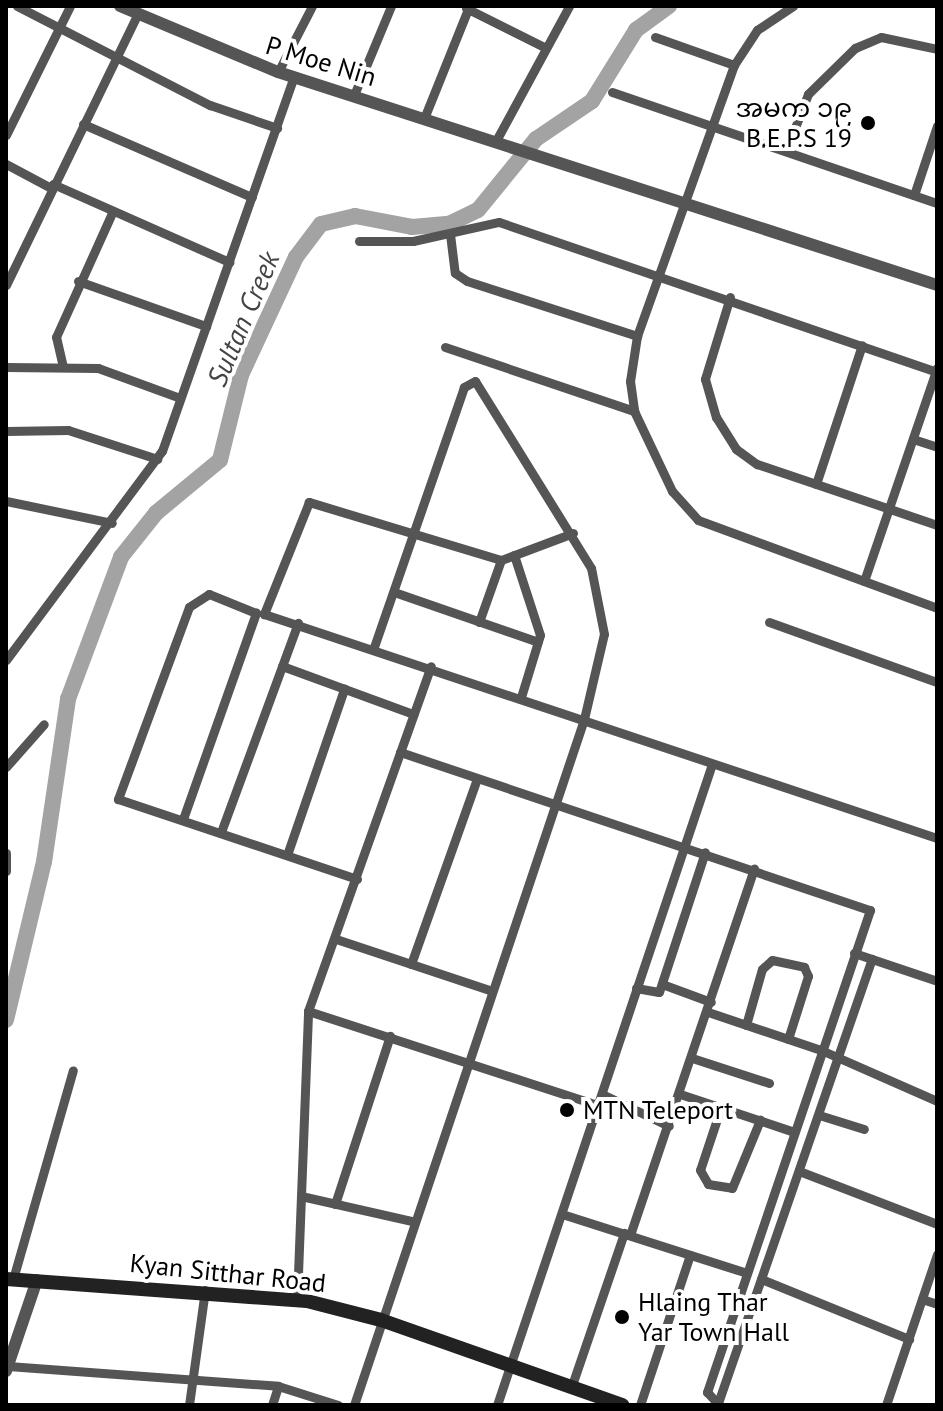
<!DOCTYPE html>
<html>
<head>
<meta charset="utf-8">
<style>
  body { margin:0 }
  #map { position:relative; width:943px; height:1411px; overflow:hidden; background:#fff; font-family:"PT Sans","Noto Sans Myanmar",sans-serif }
  div>[style] { position:absolute }
  [style*='--x'] { left:calc(var(--x)*1px); top:calc(var(--y)*1px); width:calc(var(--w)*1px); rotate:calc(var(--a)*1deg) }
  .river>* { height:16px; margin:-8px; padding:0 8px; transform-origin:8px; border-radius:8px; background:#a3a3a3 }
  .minor>* { height:9px; margin:-4.5px; padding:0 4.5px; transform-origin:4.5px; border-radius:4.5px; background:#555 }
  .tertiary>* { height:12px; margin:-6px; padding:0 6px; transform-origin:6px; border-radius:6px; background:#555 }
  .secondary>* { height:14px; margin:-7px; padding:0 7px; transform-origin:7px; border-radius:7px; background:#222 }
  .dots>* { width:22px; height:22px; translate:-50% -50%; box-sizing:border-box; border:4px solid #fff; border-radius:50% }
  span { translate:-50% -50%; white-space:nowrap; text-align:center; line-height:1.15; -webkit-text-stroke:8px #fff; paint-order:stroke }
  .street-label { font-size:26px; color:#000 }
  .poi-label { font-size:26px; color:#000 }
  .right { translate:-100% -50%; text-align:right }
  .left { translate:0 -50%; text-align:left }
  .water-label { font-size:28px; color:#444; font-style:italic }
  .frame { position:absolute; inset:0; border:8px solid #000; pointer-events:none }
</style>
</head>
<body>
<div id="map">
  <div class="river">
    <div style="--x:6;--y:1020;--w:163;--a:-76.5"></div>
    <div style="--x:44;--y:862;--w:165;--a:-81.6"></div>
    <div style="--x:68;--y:699;--w:152;--a:-69.5"></div>
    <div style="--x:121;--y:557;--w:56;--a:-51.5"></div>
    <div style="--x:156;--y:513;--w:83;--a:-39.6"></div>
    <div style="--x:220;--y:460;--w:88;--a:-76.1"></div>
    <div style="--x:241;--y:375;--w:130;--a:-65"></div>
    <div style="--x:296;--y:257;--w:41;--a:-52.9"></div>
    <div style="--x:321;--y:224;--w:35;--a:-13"></div>
    <div style="--x:355;--y:216;--w:58;--a:10.9"></div>
    <div style="--x:412;--y:227;--w:37;--a:-5"></div>
    <div style="--x:449;--y:224;--w:32;--a:-26"></div>
    <div style="--x:478;--y:210;--w:92;--a:-50.8"></div>
    <div style="--x:536;--y:139;--w:68;--a:-34.2"></div>
    <div style="--x:592;--y:101;--w:84;--a:-58.2"></div>
    <div style="--x:636;--y:30;--w:41;--a:-36"></div>
  </div>
  <div class="minor">
    <div style="--x:17;--y:6;--w:217;--a:27.2"></div>
    <div style="--x:210;--y:105;--w:71;--a:18.9"></div>
    <div style="--x:793;--y:6;--w:43;--a:146.3"></div>
    <div style="--x:757;--y:30;--w:42;--a:123.3"></div>
    <div style="--x:734;--y:65;--w:288;--a:109.7"></div>
    <div style="--x:637;--y:336;--w:46;--a:98.8"></div>
    <div style="--x:630;--y:381;--w:30;--a:82"></div>
    <div style="--x:634;--y:411;--w:89;--a:64.6"></div>
    <div style="--x:672;--y:491;--w:39;--a:48"></div>
    <div style="--x:698;--y:520;--w:255;--a:20.2"></div>
    <div style="--x:466;--y:8;--w:89;--a:26.6"></div>
    <div style="--x:655;--y:37;--w:84;--a:19.5"></div>
    <div style="--x:278;--y:72;--w:74;--a:-62.7"></div>
    <div style="--x:612;--y:92;--w:343;--a:18.9"></div>
    <div style="--x:354;--y:95;--w:96;--a:-67.4"></div>
    <div style="--x:425;--y:116;--w:115;--a:-68.1"></div>
    <div style="--x:83;--y:124;--w:184;--a:23.4"></div>
    <div style="--x:6;--y:135;--w:144;--a:-63.6"></div>
    <div style="--x:498;--y:137;--w:149;--a:-61.5"></div>
    <div style="--x:786;--y:151;--w:61;--a:-68.9"></div>
    <div style="--x:808;--y:94;--w:66;--a:-44.4"></div>
    <div style="--x:855;--y:48;--w:28;--a:-23"></div>
    <div style="--x:881;--y:37;--w:57;--a:12.1"></div>
    <div style="--x:6;--y:164;--w:51;--a:28.1"></div>
    <div style="--x:53;--y:184;--w:193;--a:23.9"></div>
    <div style="--x:914;--y:195;--w:73;--a:-71.6"></div>
    <div style="--x:450;--y:234;--w:39;--a:83"></div>
    <div style="--x:455;--y:273;--w:14;--a:34"></div>
    <div style="--x:467;--y:281;--w:179;--a:17.9"></div>
    <div style="--x:359;--y:241;--w:54;--a:0"></div>
    <div style="--x:413;--y:241;--w:88;--a:-12.5"></div>
    <div style="--x:499;--y:222;--w:463;--a:18.9"></div>
    <div style="--x:78;--y:281;--w:136;--a:19.4"></div>
    <div style="--x:6;--y:285;--w:300;--a:-64.1"></div>
    <div style="--x:730;--y:297;--w:86;--a:107"></div>
    <div style="--x:705;--y:379;--w:40;--a:74"></div>
    <div style="--x:716;--y:417;--w:38;--a:58"></div>
    <div style="--x:736;--y:449;--w:26;--a:36"></div>
    <div style="--x:757;--y:464;--w:190;--a:18.7"></div>
    <div style="--x:445;--y:347;--w:200;--a:18.7"></div>
    <div style="--x:6;--y:367;--w:92;--a:0.6"></div>
    <div style="--x:98;--y:368;--w:87;--a:20.1"></div>
    <div style="--x:63;--y:367;--w:31;--a:-103"></div>
    <div style="--x:56;--y:337;--w:138;--a:-65.7"></div>
    <div style="--x:6;--y:431;--w:62;--a:-0.9"></div>
    <div style="--x:68;--y:430;--w:94;--a:18"></div>
    <div style="--x:913;--y:439;--w:25;--a:18"></div>
    <div style="--x:816;--y:484;--w:146;--a:-71.7"></div>
    <div style="--x:6;--y:501;--w:108;--a:11.7"></div>
    <div style="--x:573;--y:533;--w:77;--a:159.4"></div>
    <div style="--x:501;--y:560;--w:201;--a:-163.2"></div>
    <div style="--x:309;--y:502;--w:121;--a:111.9"></div>
    <div style="--x:264;--y:614;--w:709;--a:18.41"></div>
    <div style="--x:514;--y:555;--w:84;--a:72"></div>
    <div style="--x:540;--y:635;--w:65;--a:107"></div>
    <div style="--x:864;--y:581;--w:225;--a:-71.1"></div>
    <div style="--x:394;--y:592;--w:152;--a:19.1"></div>
    <div style="--x:479;--y:622;--w:66;--a:-70.5"></div>
    <div style="--x:769;--y:622;--w:178;--a:19.7"></div>
    <div style="--x:6;--y:660;--w:261;--a:-53.3"></div>
    <div style="--x:162;--y:451;--w:397;--a:-70.6"></div>
    <div style="--x:282;--y:666;--w:140;--a:20.1"></div>
    <div style="--x:400;--y:752;--w:496;--a:18.6"></div>
    <div style="--x:870;--y:910;--w:509;--a:108.68"></div>
    <div style="--x:707;--y:1392;--w:18;--a:47"></div>
    <div style="--x:6;--y:767;--w:57;--a:-48.5"></div>
    <div style="--x:183;--y:819;--w:219;--a:-70.5"></div>
    <div style="--x:256;--y:613;--w:51;--a:-158"></div>
    <div style="--x:209;--y:594;--w:24;--a:147"></div>
    <div style="--x:189;--y:607;--w:205;--a:110.3"></div>
    <div style="--x:118;--y:799;--w:252;--a:18.5"></div>
    <div style="--x:221;--y:832;--w:223;--a:-69.8"></div>
    <div style="--x:6;--y:853;--w:18;--a:90"></div>
    <div style="--x:287;--y:855;--w:176;--a:-71"></div>
    <div style="--x:336;--y:939;--w:164;--a:18.4"></div>
    <div style="--x:854;--y:953;--w:88;--a:18.6"></div>
    <div style="--x:411;--y:964;--w:196;--a:-70.4"></div>
    <div style="--x:662;--y:984;--w:52;--a:20.2"></div>
    <div style="--x:636;--y:988;--w:23;--a:10"></div>
    <div style="--x:659;--y:992;--w:147;--a:-71.8"></div>
    <div style="--x:308;--y:1011;--w:305;--a:18"></div>
    <div style="--x:708;--y:1012;--w:119;--a:18.6"></div>
    <div style="--x:821;--y:1050;--w:127;--a:23.7"></div>
    <div style="--x:746;--y:1025;--w:58;--a:-74.1"></div>
    <div style="--x:762;--y:969;--w:13;--a:-42"></div>
    <div style="--x:772;--y:960;--w:33;--a:12"></div>
    <div style="--x:804;--y:967;--w:10;--a:66"></div>
    <div style="--x:808;--y:976;--w:66;--a:107.6"></div>
    <div style="--x:692;--y:1058;--w:81;--a:18"></div>
    <div style="--x:602;--y:1094;--w:74;--a:25.5"></div>
    <div style="--x:680;--y:1094;--w:120;--a:18.4"></div>
    <div style="--x:721;--y:1107;--w:66;--a:108.4"></div>
    <div style="--x:700;--y:1170;--w:16;--a:60"></div>
    <div style="--x:708;--y:1184;--w:24;--a:9"></div>
    <div style="--x:732;--y:1188;--w:74;--a:-67.6"></div>
    <div style="--x:819;--y:1115;--w:47;--a:17.3"></div>
    <div style="--x:799;--y:1171;--w:148;--a:21"></div>
    <div style="--x:301;--y:1196;--w:114;--a:12.7"></div>
    <div style="--x:335;--y:1204;--w:177;--a:-71.9"></div>
    <div style="--x:562;--y:1214;--w:191;--a:17.7"></div>
    <div style="--x:630;--y:1235;--w:387;--a:-71.3"></div>
    <div style="--x:13;--y:1279;--w:217;--a:-74"></div>
    <div style="--x:761;--y:1279;--w:160;--a:22.1"></div>
    <div style="--x:922;--y:1299;--w:16;--a:18"></div>
    <div style="--x:297;--y:1300;--w:289;--a:-87.8"></div>
    <div style="--x:308;--y:1011;--w:366;--a:-70.4"></div>
    <div style="--x:8;--y:1366;--w:271;--a:4.2"></div>
    <div style="--x:278;--y:1386;--w:63;--a:17.6"></div>
    <div style="--x:571;--y:1388;--w:164;--a:-71.1"></div>
    <div style="--x:718;--y:1403;--w:470;--a:-70.9"></div>
    <div style="--x:189;--y:1405;--w:116;--a:-82.1"></div>
    <div style="--x:272;--y:1405;--w:20;--a:-72"></div>
    <div style="--x:354;--y:1405;--w:724;--a:-71.46"></div>
    <div style="--x:584;--y:719;--w:87;--a:-76.8"></div>
    <div style="--x:604;--y:634;--w:67;--a:-101.1"></div>
    <div style="--x:591;--y:568;--w:220;--a:-121.8"></div>
    <div style="--x:475;--y:381;--w:13;--a:151"></div>
    <div style="--x:464;--y:387;--w:275;--a:109.1"></div>
    <div style="--x:497;--y:1405;--w:676;--a:-71.46"></div>
    <div style="--x:640;--y:1405;--w:158;--a:-71.6"></div>
    <div style="--x:886;--y:1405;--w:159;--a:-71.3"></div>
  </div>
  <div class="tertiary">
    <div style="--x:120;--y:6;--w:171;--a:22.7"></div>
    <div style="--x:278;--y:72;--w:693;--a:17.91"></div>
    <div style="--x:6;--y:1371;--w:96;--a:-71.2"></div>
  </div>
  <div class="secondary">
    <div style="--x:6;--y:1279;--w:302;--a:4.2"></div>
    <div style="--x:307;--y:1301;--w:76;--a:14.4"></div>
    <div style="--x:381;--y:1320;--w:256;--a:19.4"></div>
  </div>
  <div class="dots">
    <div style="left:868px;top:123px;background:#000"></div>
    <div style="left:567px;top:1110px;background:#000"></div>
    <div style="left:622px;top:1317px;background:#000"></div>
  </div>
  <div class="street-label">
    <span style="left:321px;top:61px;rotate:17deg">P Moe Nin</span>
    <span style="left:228px;top:1273px;rotate:6deg">Kyan Sitthar Road</span>
  </div>
  <div class="poi-label">
    <span class="right" style="left:852px;top:123px">အမက ၁၉<br>B.E.P.S 19</span>
    <span class="left" style="left:583px;top:1110px">MTN Teleport</span>
    <span class="left" style="left:638px;top:1317px">Hlaing Thar<br>Yar Town Hall</span>
  </div>
  <div class="water-label">
    <span style="left:243px;top:319px;rotate:-67deg">Sultan Creek</span>
  </div>
  <div class="frame"></div>
</div>
</body>
</html>
